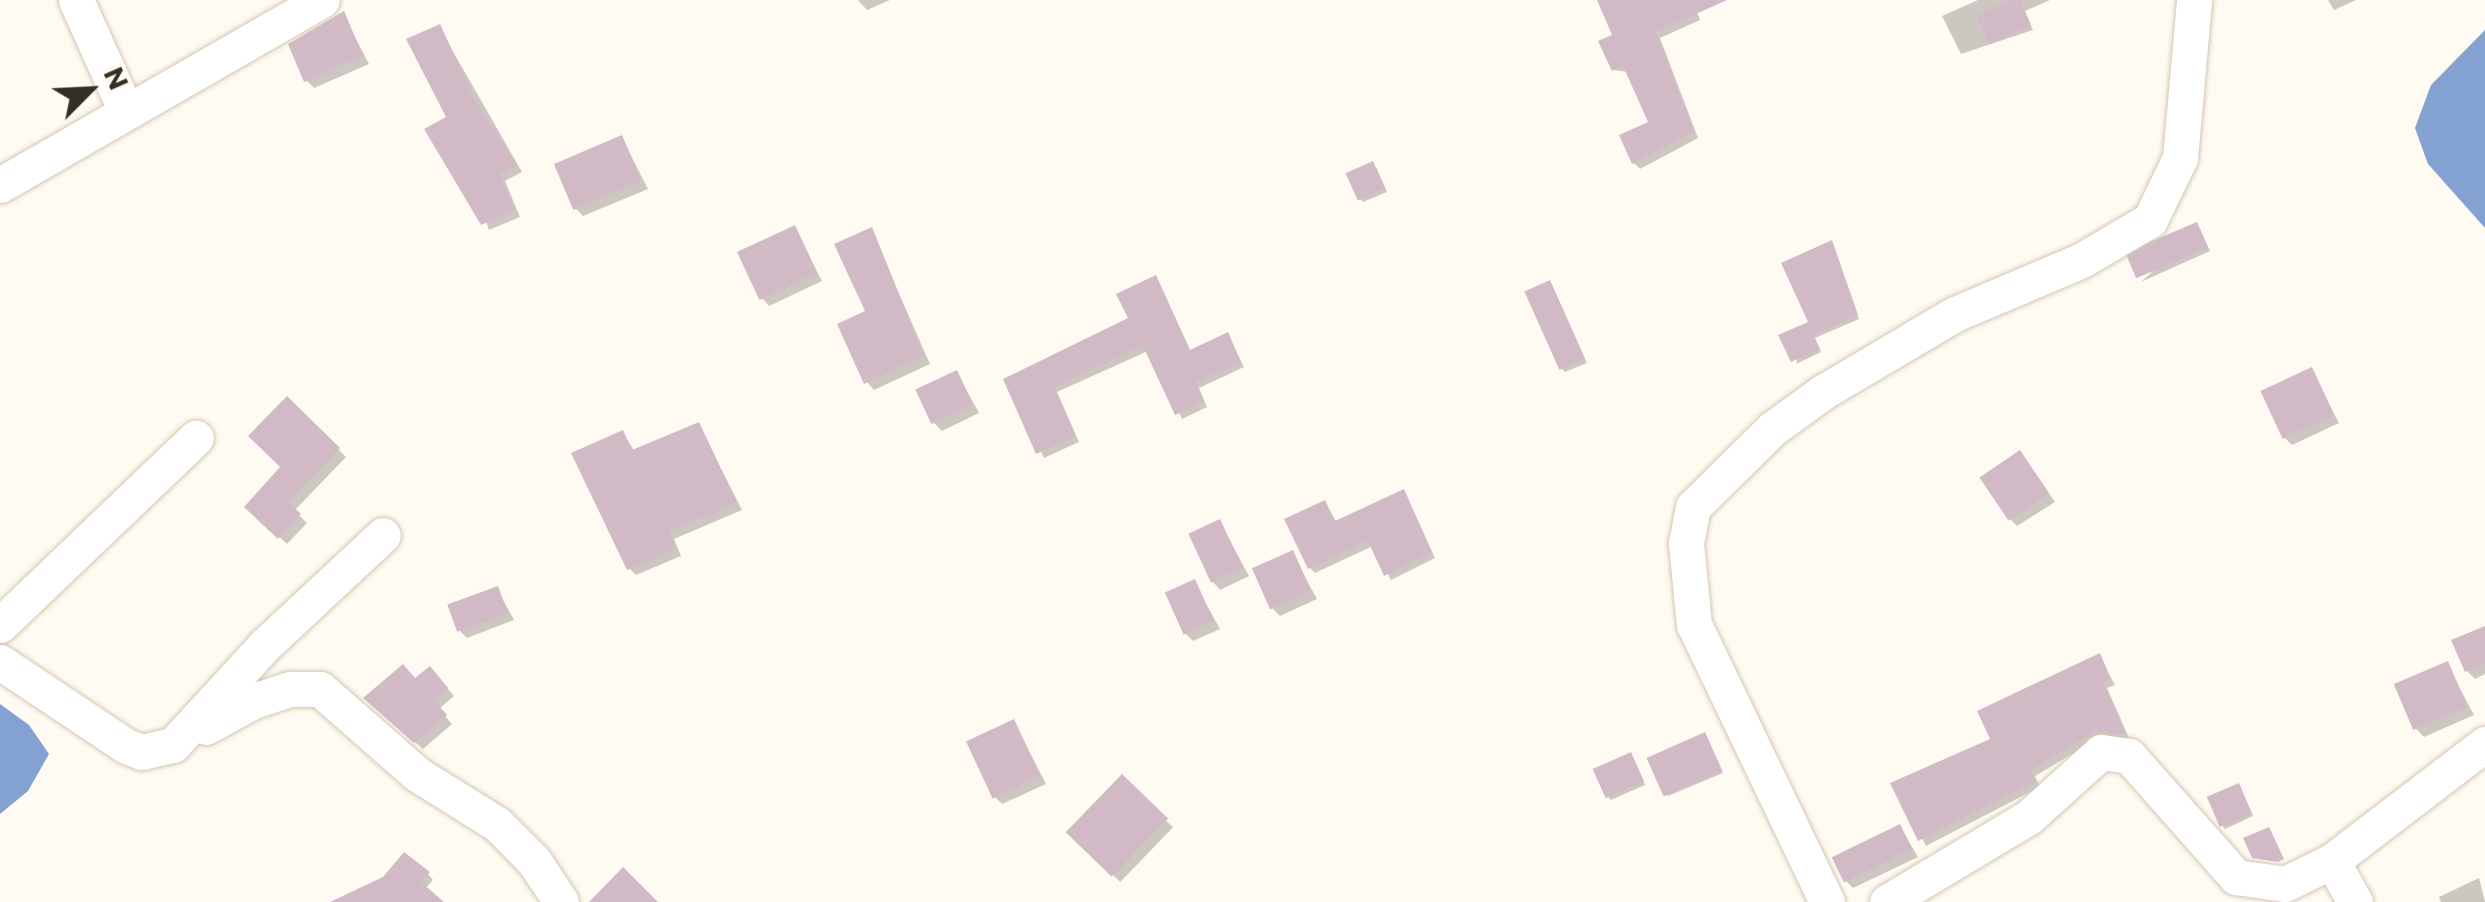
<!DOCTYPE html>
<html>
<head>
<meta charset="utf-8">
<style>
  body { margin:0 }
  #map { position:relative; width:2485px; height:902px; overflow:hidden; background:#fffaf2; font-family:Commissioner,sans-serif }
  div>[style] { position:absolute }
  [style*='--x'] { left:calc(var(--x)*1px); top:calc(var(--y)*1px); width:calc(var(--w)*1px); rotate:calc(var(--a)*1deg) }
  .water>* { inset:0; background:#83a1d1 }
  .shadow>* { inset:0; background:#0003; transform-origin:0 0 }
  .building>* { inset:0; background:#d1bac5; transform-origin:0 0 }
  .roads { filter:drop-shadow(0 0 2px #d2c7b2) drop-shadow(0 0 2px #d2c7b2) }
  .street>* { height:35px; margin:-17.5px; padding:0 17.5px; transform-origin:17.5px; border-radius:17.5px; background:#fff }
  span { translate:-50% -50%; white-space:nowrap; text-align:center; line-height:1.15; -webkit-text-stroke:10px #fffaf2; paint-order:stroke }
  .north { position:absolute; left:40px; top:40px; width:100px; height:100px; -webkit-text-stroke:8px #fffaf2; paint-order:stroke; rotate:66deg; font-size:28px; font-weight:700; line-height:40px; text-align:center; color:#332f27 }
  .north::after { content:''; display:block; margin:auto; width:35px; height:45px; background:#332f27; clip-path:polygon(50% 0,100% 100%,50% 72%,0 100%) }
</style>
</head>
<body>
<div id="map">
  <div class="water">
    <div style="clip-path:polygon(2485px 30px,2485px 228px,2428px 164px,2415px 128px,2431px 85px)"></div>
    <div style="clip-path:polygon(0 704px,29px 725px,49px 754px,28px 791px,0 814px)"></div>
  </div>
  <div class="shadow">
    <div style="clip-path:polygon(858px 0,890px 0,867px 10px)"></div>
    <div style="clip-path:polygon(1599px 0,1692px 0,1700px 20px,1660px 38px,1698px 138px,1640px 169px,1634px 163px,1651px 123px,1628px 72px,1614px 70px,1615px 36px)"></div>
    <div style="clip-path:polygon(1978px 0,2050px 0,2025px 11px,2033px 30px,1961px 54px,1942px 16px)"></div>
    <div style="clip-path:polygon(2328px 0,2356px 0,2334px 10px)"></div>
    <div style="clip-path:polygon(343px 14px,369px 64px,314px 88px,306px 80px)"></div>
    <div style="clip-path:polygon(439px 27px,522px 172px,505px 181px,520px 217px,489px 230px,449px 118px)"></div>
    <div style="clip-path:polygon(622px 138px,648px 189px,583px 216px,575px 208px)"></div>
    <div style="clip-path:polygon(1376px 167px,1387px 192px,1363px 202px,1360px 199px)"></div>
    <div style="clip-path:polygon(794px 228px,822px 281px,769px 306px,762px 298px)"></div>
    <div style="clip-path:polygon(2200px 229px,2210px 251px,2141px 282px)"></div>
    <div style="clip-path:polygon(871px 230px,930px 364px,874px 390px,867px 382px)"></div>
    <div style="clip-path:polygon(1831px 243px,1859px 319px,1815px 338px,1821px 352px,1796px 364px)"></div>
    <div style="clip-path:polygon(1156px 278px,1191px 352px,1227px 335px,1244px 367px,1199px 388px,1207px 407px,1182px 419px,1148px 351px,1057px 392px,1079px 442px,1044px 458px,1006px 380px,1131px 319px)"></div>
    <div style="clip-path:polygon(1552px 286px,1587px 363px,1565px 372px,1562px 369px)"></div>
    <div style="clip-path:polygon(2311px 370px,2339px 423px,2292px 445px,2284px 437px)"></div>
    <div style="clip-path:polygon(957px 373px,979px 413px,942px 431px,934px 423px)"></div>
    <div style="clip-path:polygon(287px 399px,346px 457px,294px 511px,307px 523px,287px 544px,247px 507px,283px 467px)"></div>
    <div style="clip-path:polygon(699px 425px,742px 510px,674px 539px,681px 556px,636px 575px,629px 568px,623px 433px,635px 452px)"></div>
    <div style="clip-path:polygon(2020px 453px,2055px 502px,2017px 526px,2010px 519px)"></div>
    <div style="clip-path:polygon(1404px 492px,1435px 558px,1391px 580px,1373px 546px,1315px 573px,1310px 568px,1325px 503px,1337px 523px)"></div>
    <div style="clip-path:polygon(1220px 522px,1249px 576px,1220px 590px,1213px 582px)"></div>
    <div style="clip-path:polygon(1292px 553px,1317px 599px,1280px 616px,1272px 608px)"></div>
    <div style="clip-path:polygon(1194px 582px,1220px 629px,1193px 641px,1186px 634px)"></div>
    <div style="clip-path:polygon(497px 589px,514px 620px,467px 638px,459px 630px)"></div>
    <div style="clip-path:polygon(2485px 628px,2485px 674px,2475px 679px,2467px 671px)"></div>
    <div style="clip-path:polygon(2099px 656px,2115px 685px,2107px 688px,2129px 738px,2101px 737px,2035px 776px,2040px 787px,1926px 846px,1894px 785px,1993px 740px)"></div>
    <div style="clip-path:polygon(2447px 664px,2474px 715px,2424px 737px,2416px 729px)"></div>
    <div style="clip-path:polygon(437px 676px,454px 696px,439px 709px,452px 724px,423px 749px,374px 705px)"></div>
    <div style="clip-path:polygon(1014px 722px,1046px 784px,1002px 804px,994px 796px)"></div>
    <div style="clip-path:polygon(1708px 739px,1723px 773px,1668px 796px,1664px 793px)"></div>
    <div style="clip-path:polygon(1633px 758px,1645px 785px,1611px 800px,1608px 797px)"></div>
    <div style="left:1122px;top:778px;width:71px;height:76px;rotate:44deg"></div>
    <div style="clip-path:polygon(2241px 789px,2253px 816px,2225px 829px,2222px 825px)"></div>
    <div style="clip-path:polygon(1900px 827px,1918px 857px,1853px 888px,1845px 880px)"></div>
    <div style="clip-path:polygon(428px 874px,433px 880px,425px 889px,440px 902px,379px 902px)"></div>
    <div style="clip-path:polygon(2479px 878px,2485px 902px,2441px 902px,2439px 897px)"></div>
  </div>
  <div class="building">
    <div style="clip-path:polygon(1597px 0,1727px 0,1656px 32px,1694px 132px,1632px 164px,1619px 135px,1648px 122px,1623px 66px,1612px 71px,1598px 41px,1612px 35px)"></div>
    <div style="clip-path:polygon(2010px 0,2020px 0,2031px 26px,1989px 44px,1976px 15px)"></div>
    <div style="clip-path:polygon(344px 11px,363px 56px,304px 82px,288px 44px)"></div>
    <div style="clip-path:polygon(440px 24px,475px 100px,517px 165px,500px 175px,515px 210px,481px 225px,424px 129px,446px 117px,406px 39px)"></div>
    <div style="left:622px;top:135px;width:50px;height:74px;rotate:67deg"></div>
    <div style="left:1373px;top:161px;width:30px;height:30px;rotate:66deg"></div>
    <div style="left:2197px;top:222px;width:28px;height:78px;rotate:67deg"></div>
    <div style="left:795px;top:225px;width:53px;height:64px;rotate:65deg"></div>
    <div style="clip-path:polygon(872px 227px,924px 356px,864px 384px,837px 324px,865px 311px,834px 244px)"></div>
    <div style="clip-path:polygon(1832px 240px,1858px 315px,1813px 335px,1820px 349px,1791px 362px,1778px 335px,1808px 322px,1781px 263px)"></div>
    <div style="clip-path:polygon(1156px 275px,1190px 350px,1228px 332px,1241px 362px,1195px 383px,1204px 401px,1175px 415px,1143px 346px,1054px 387px,1076px 436px,1036px 454px,1003px 379px,1128px 318px,1116px 294px)"></div>
    <div style="left:1550px;top:280px;width:86px;height:28px;rotate:66deg"></div>
    <div style="left:2312px;top:367px;width:53px;height:57px;rotate:65deg"></div>
    <div style="left:957px;top:370px;width:38px;height:46px;rotate:65deg"></div>
    <div style="clip-path:polygon(287px 396px,340px 448px,288px 502px,301px 514px,278px 539px,244px 507px,280px 467px,248px 436px)"></div>
    <div style="clip-path:polygon(699px 422px,737px 503px,669px 532px,676px 549px,627px 570px,571px 453px,623px 430px,632px 450px)"></div>
    <div style="left:2020px;top:450px;width:52px;height:49px;rotate:56deg"></div>
    <div style="clip-path:polygon(1404px 489px,1432px 552px,1384px 576px,1368px 541px,1308px 569px,1284px 519px,1325px 500px,1335px 521px)"></div>
    <div style="left:1220px;top:519px;width:54px;height:35px;rotate:65deg"></div>
    <div style="left:1293px;top:550px;width:45px;height:45px;rotate:66deg"></div>
    <div style="left:1195px;top:579px;width:46px;height:33px;rotate:66deg"></div>
    <div style="left:498px;top:586px;width:29px;height:54px;rotate:70deg"></div>
    <div style="clip-path:polygon(2485px 626px,2485px 664px,2465px 672px,2451px 640px)"></div>
    <div style="clip-path:polygon(2100px 653px,2111px 679px,2103px 682px,2126px 734px,2094px 732px,2031px 770px,2036px 781px,1918px 841px,1890px 783px,1990px 739px,1977px 711px)"></div>
    <div style="left:2448px;top:661px;width:50px;height:59px;rotate:67deg"></div>
    <div style="clip-path:polygon(403px 664px,415px 678px,430px 666px,448px 688px,434px 700px,447px 715px,414px 743px,363px 698px)"></div>
    <div style="left:1014px;top:719px;width:63px;height:53px;rotate:65deg"></div>
    <div style="left:1705px;top:732px;width:42px;height:64px;rotate:66deg"></div>
    <div style="left:1631px;top:752px;width:32px;height:42px;rotate:66deg"></div>
    <div style="left:1122px;top:774px;width:64px;height:81px;rotate:44deg"></div>
    <div style="left:2239px;top:783px;width:33px;height:35px;rotate:67deg"></div>
    <div style="left:1900px;top:824px;width:28px;height:76px;rotate:64deg"></div>
    <div style="clip-path:polygon(2269px 827px,2284px 859px,2278px 862px,2252px 858px,2243px 838px)"></div>
    <div style="clip-path:polygon(404px 852px,430px 872px,421px 882px,444px 902px,330px 902px,383px 877px)"></div>
    <div style="clip-path:polygon(623px 867px,658px 902px,589px 902px)"></div>
  </div>
  <div class="roads">
    <div class="street">
      <div style="--x:76;--y:0;--w:120;--a:65.8"></div>
      <div style="--x:0;--y:185;--w:371;--a:-29.9"></div>
      <div style="--x:0;--y:625;--w:271;--a:-43.7"></div>
      <div style="--x:0;--y:662;--w:151;--a:33.7"></div>
      <div style="--x:126;--y:746;--w:17;--a:21"></div>
      <div style="--x:142;--y:752;--w:32;--a:-13"></div>
      <div style="--x:173;--y:745;--w:136;--a:-47.4"></div>
      <div style="--x:265;--y:645;--w:161;--a:-43"></div>
      <div style="--x:206;--y:727;--w:54;--a:-29"></div>
      <div style="--x:253;--y:701;--w:40;--a:-18"></div>
      <div style="--x:291;--y:689;--w:29;--a:0"></div>
      <div style="--x:320;--y:689;--w:129;--a:41.2"></div>
      <div style="--x:417;--y:774;--w:94;--a:32"></div>
      <div style="--x:497;--y:824;--w:52;--a:45"></div>
      <div style="--x:534;--y:861;--w:49;--a:56.6"></div>
      <div style="--x:2332;--y:861;--w:47;--a:60.7"></div>
      <div style="--x:1827;--y:902;--w:307;--a:-115.6"></div>
      <div style="--x:1694;--y:625;--w:82;--a:-95.6"></div>
      <div style="--x:1686;--y:543;--w:37;--a:-79"></div>
      <div style="--x:1693;--y:507;--w:111;--a:-44.6"></div>
      <div style="--x:1772;--y:429;--w:63;--a:-36"></div>
      <div style="--x:1823;--y:392;--w:153;--a:-30.6"></div>
      <div style="--x:1955;--y:314;--w:138;--a:-23"></div>
      <div style="--x:2082;--y:260;--w:79;--a:-30.5"></div>
      <div style="--x:2150;--y:220;--w:69;--a:-64.2"></div>
      <div style="--x:2180;--y:158;--w:159;--a:-84.9"></div>
      <div style="--x:1887;--y:902;--w:165;--a:-30.9"></div>
      <div style="--x:2029;--y:817;--w:97;--a:-42.1"></div>
      <div style="--x:2101;--y:752;--w:28;--a:8"></div>
      <div style="--x:2129;--y:756;--w:162;--a:48.5"></div>
      <div style="--x:2236;--y:877;--w:49;--a:8.1"></div>
      <div style="--x:2285;--y:884;--w:52;--a:-26.1"></div>
      <div style="--x:2332;--y:861;--w:193;--a:-37.4"></div>
    </div>
  </div>
  <div class="north">N</div>
</div>
</body>
</html>
